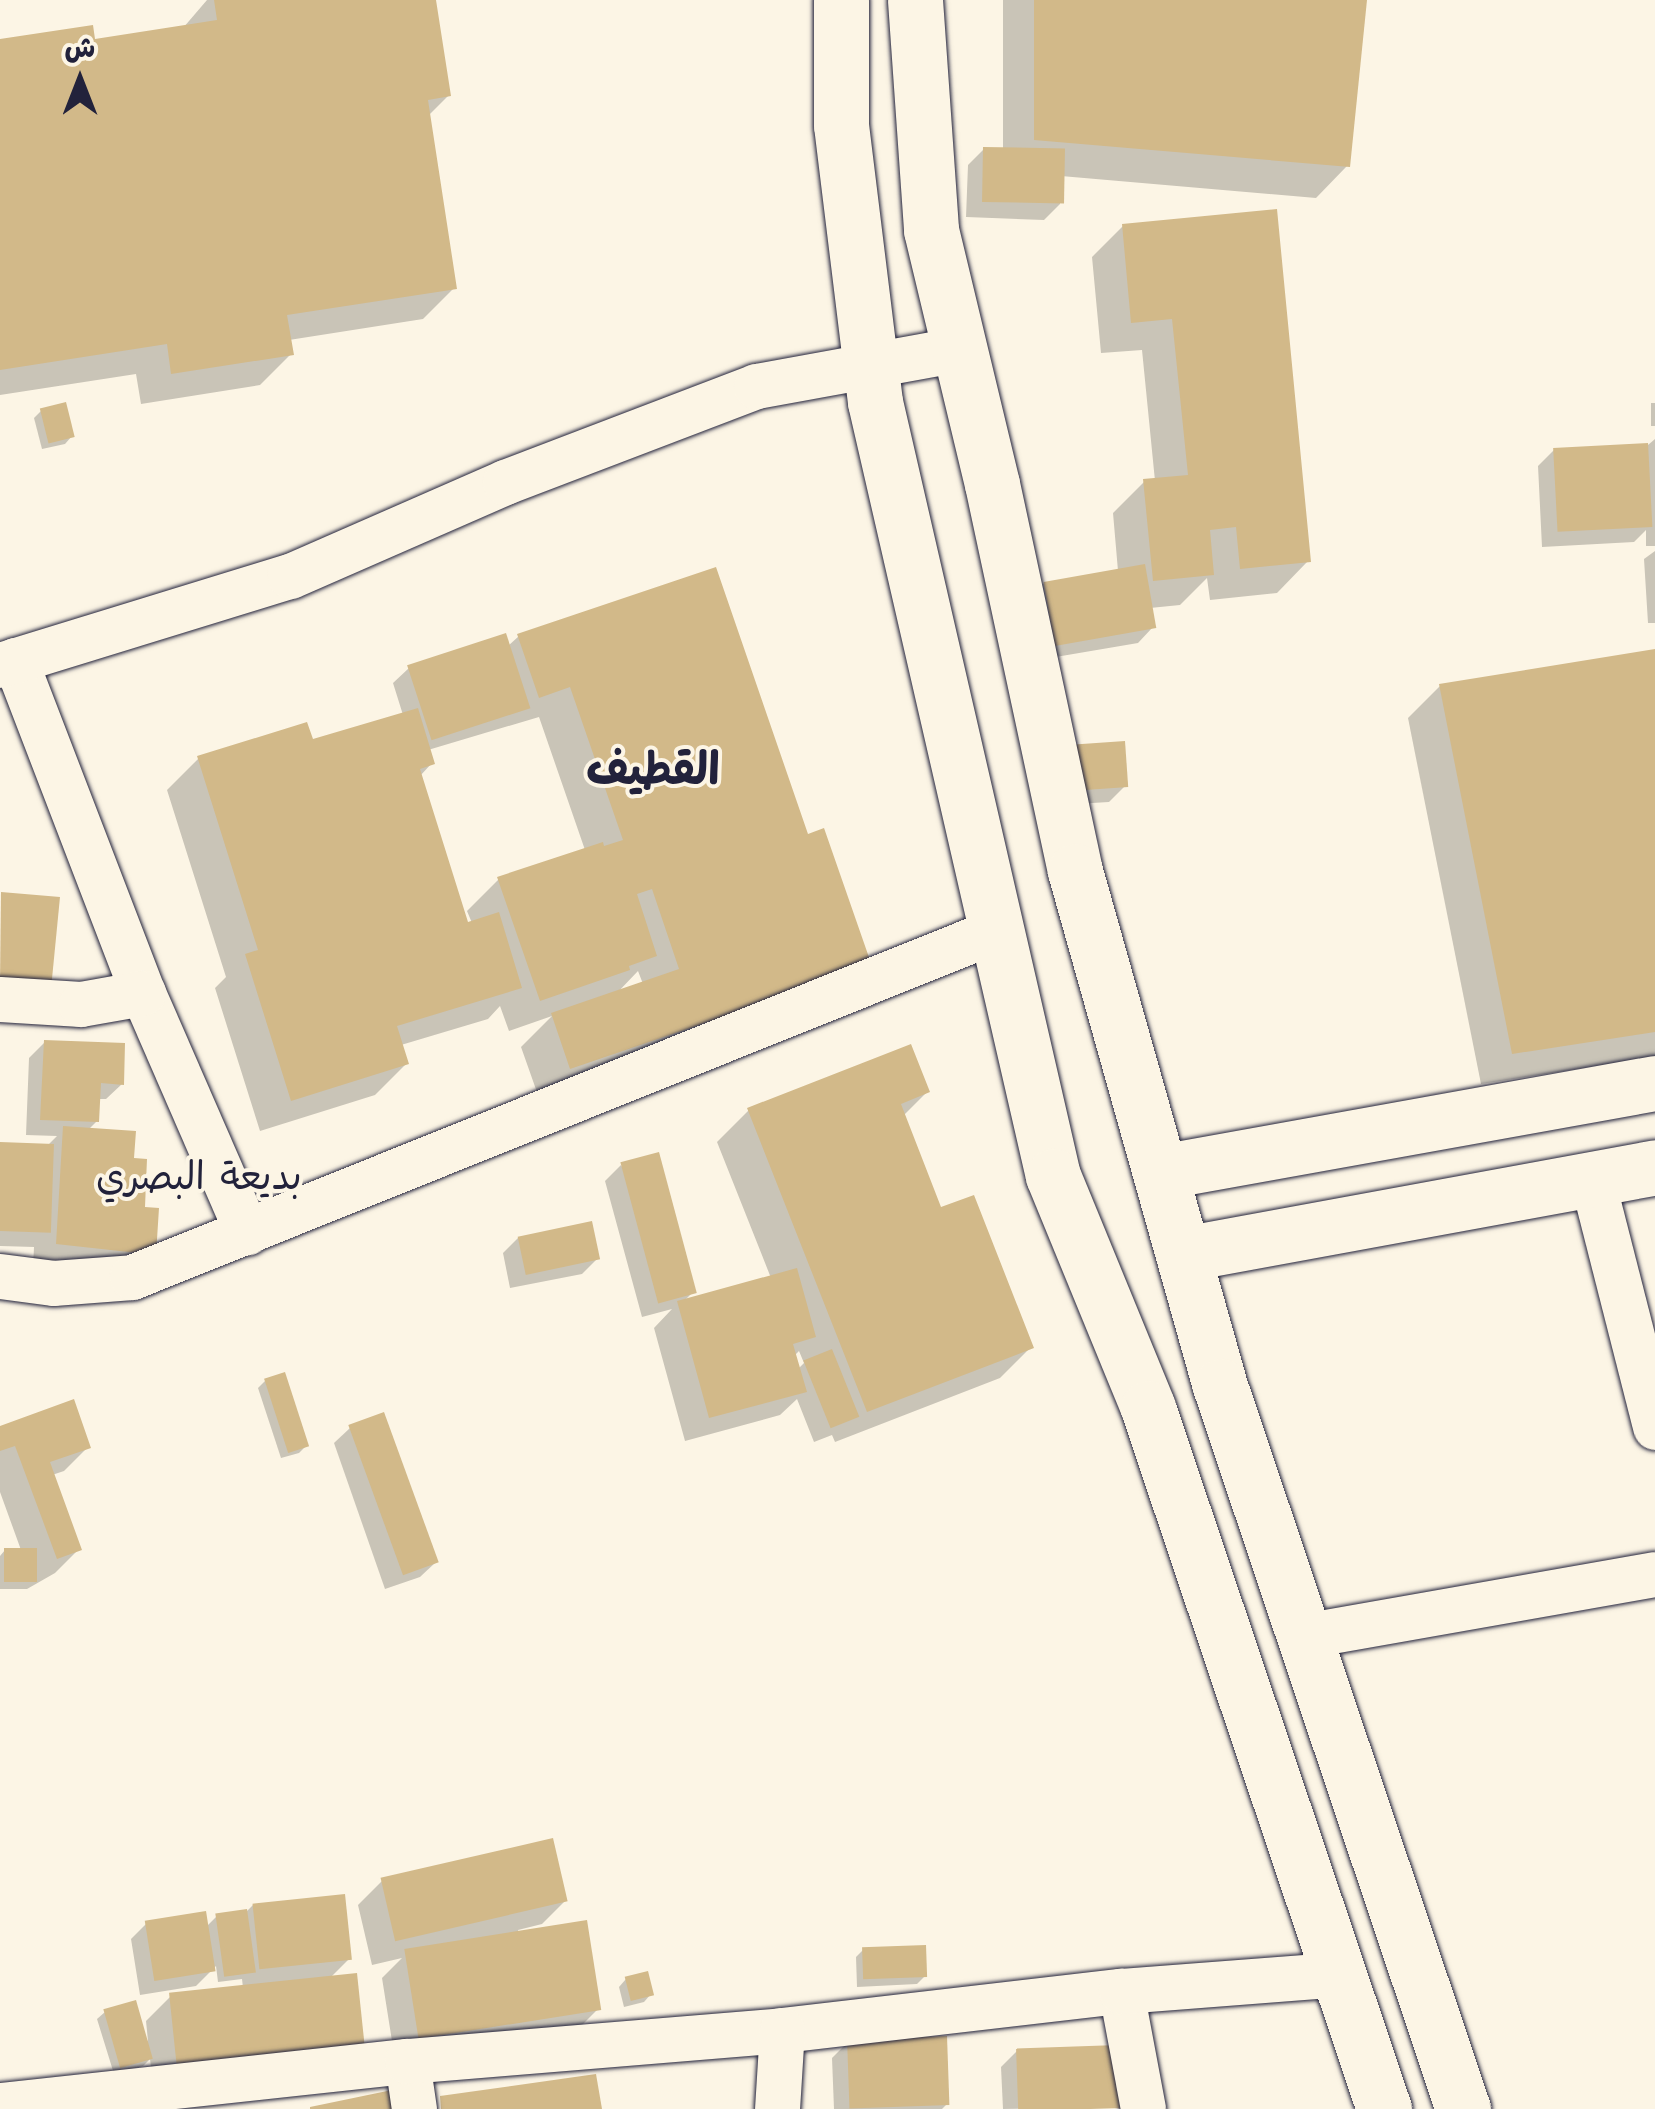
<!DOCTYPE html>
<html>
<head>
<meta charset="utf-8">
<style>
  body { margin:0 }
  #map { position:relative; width:1655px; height:2109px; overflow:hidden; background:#fcf5e5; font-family:Kalam,"Playpen Sans Arabic",sans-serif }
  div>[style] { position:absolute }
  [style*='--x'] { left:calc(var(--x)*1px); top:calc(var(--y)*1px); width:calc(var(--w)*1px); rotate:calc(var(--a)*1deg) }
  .shadow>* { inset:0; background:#0003; transform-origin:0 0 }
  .building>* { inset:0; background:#d2b989; transform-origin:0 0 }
  .roads { filter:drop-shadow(0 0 2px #22223b) drop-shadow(0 0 2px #22223b) }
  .minor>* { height:45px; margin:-22.5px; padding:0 22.5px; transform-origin:22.5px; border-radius:22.5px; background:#fcf5e5 }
  .tertiary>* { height:55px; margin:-27.5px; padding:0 27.5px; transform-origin:27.5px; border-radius:27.5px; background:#fcf5e5 }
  span { translate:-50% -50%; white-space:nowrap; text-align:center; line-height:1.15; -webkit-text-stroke:8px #fcf5e5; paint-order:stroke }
  .neighbourhood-label { font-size:38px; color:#22223b }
  .district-label { font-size:45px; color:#22223b; font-weight:700 }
  .north { position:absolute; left:30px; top:30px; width:100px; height:100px; -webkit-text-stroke:8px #fcf5e5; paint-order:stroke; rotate:0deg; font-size:28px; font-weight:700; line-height:40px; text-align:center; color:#22223b }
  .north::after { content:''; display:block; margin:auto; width:35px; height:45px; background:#22223b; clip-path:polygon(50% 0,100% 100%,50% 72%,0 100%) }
</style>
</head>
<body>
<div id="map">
  <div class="shadow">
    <div style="clip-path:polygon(207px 0,434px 0,449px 95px,428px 116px,454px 288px,423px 319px,289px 340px,291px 354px,260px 385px,141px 404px,136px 374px,0 395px,0 42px,93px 41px,183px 28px)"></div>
    <div style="clip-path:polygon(1003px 0,1364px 0,1347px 166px,1316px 198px,1061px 176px,1060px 204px,1044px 220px,966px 217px,968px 165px,984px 149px,1003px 150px)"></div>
    <div style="clip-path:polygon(1123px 226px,1308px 561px,1277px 593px,1210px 600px,1207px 578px,1180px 605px,1150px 608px,1153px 627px,1138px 643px,1038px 660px,1028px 599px,1044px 583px,1118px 571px,1113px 513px,1144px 482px,1155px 481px,1142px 350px,1101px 353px,1092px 257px)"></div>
    <div style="left:1655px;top:403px;width:23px;height:4px;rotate:90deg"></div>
    <div style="clip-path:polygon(42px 410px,72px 436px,65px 444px,42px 449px,34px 418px)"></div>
    <div style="clip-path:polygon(1655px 439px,1655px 546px,1646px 546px,1646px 530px,1634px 542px,1542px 547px,1538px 466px,1554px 450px,1648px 445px)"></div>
    <div style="clip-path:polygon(1655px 551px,1655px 623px,1648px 623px,1644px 559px)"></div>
    <div style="clip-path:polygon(evenodd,519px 636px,806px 837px,869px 965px,539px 1098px,521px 1047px,552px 1016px,509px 1031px,500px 1006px,488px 1019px,401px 1045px,406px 1064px,375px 1095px,260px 1131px,215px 988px,226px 977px,167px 790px,199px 758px,311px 743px,403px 715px,393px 683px,409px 668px,508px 646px,519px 636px,539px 717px,585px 850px,499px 879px,467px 911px,472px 923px,466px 925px,420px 776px,432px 763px,428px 750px,539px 717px,519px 636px,638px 971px,643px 984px,616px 994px,638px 971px)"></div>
    <div style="clip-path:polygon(1655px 651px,1655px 1057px,1481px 1084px,1408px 718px,1440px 686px)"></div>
    <div style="clip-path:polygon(1056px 763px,1125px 786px,1109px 802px,1059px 805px)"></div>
    <div style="clip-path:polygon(45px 1042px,122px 1084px,106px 1099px,98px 1099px,97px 1121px,88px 1130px,132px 1160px,154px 1254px,33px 1267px,34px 1247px,0 1246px,0 1144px,47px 1146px,57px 1136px,26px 1135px,29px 1058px)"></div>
    <div style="clip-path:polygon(evenodd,927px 1092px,903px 1116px,940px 1210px,1031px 1347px,1000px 1378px,835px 1442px,832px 1435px,814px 1442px,797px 1399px,780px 1415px,685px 1441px,654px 1328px,672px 1309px,642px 1317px,605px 1181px,621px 1165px,693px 1292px,683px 1302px,771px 1278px,717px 1142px,749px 1110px,927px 1092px,799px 1351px,804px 1363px,798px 1369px,794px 1356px,799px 1351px)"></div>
    <div style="clip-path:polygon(519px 1237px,598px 1258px,582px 1274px,510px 1288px,503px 1253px)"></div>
    <div style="clip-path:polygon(265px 1381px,306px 1446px,299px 1453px,281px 1458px,258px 1388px)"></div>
    <div style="clip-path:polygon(0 1428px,88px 1447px,64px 1471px,52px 1475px,79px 1549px,55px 1573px,27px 1589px,0 1589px,0 1556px,5px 1550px,21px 1550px,0 1492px)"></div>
    <div style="clip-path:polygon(350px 1428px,436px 1562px,420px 1577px,385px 1589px,334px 1443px)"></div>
    <div style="clip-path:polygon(382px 1881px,566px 1900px,542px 1924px,518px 1930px,519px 1934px,598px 2009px,574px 2033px,395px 2060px,382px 1978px,402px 1958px,372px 1965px,358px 1905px)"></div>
    <div style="clip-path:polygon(253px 1905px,349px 1959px,330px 1978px,155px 2101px,150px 2059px,143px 2066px,114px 2074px,97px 2019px,105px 2012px,148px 2041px,146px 2021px,170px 1997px,243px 1988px,242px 1979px,218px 1982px,216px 1966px,196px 1986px,140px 1995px,131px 1939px,147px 1923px,206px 1927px,217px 1916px,246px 1912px)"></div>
    <div style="clip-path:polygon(863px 1950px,925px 1976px,917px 1984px,857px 1987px,856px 1957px)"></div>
    <div style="clip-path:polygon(626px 1979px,651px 1994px,644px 2002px,624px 2007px,619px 1987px)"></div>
    <div style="clip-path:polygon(848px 2042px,947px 2104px,942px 2109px,834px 2109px,832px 2058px)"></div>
    <div style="clip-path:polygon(1017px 2051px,1118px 2107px,1003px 2109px,1001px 2067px)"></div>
  </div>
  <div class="building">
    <div style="clip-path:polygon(214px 0,436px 0,451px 96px,428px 100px,457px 289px,287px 315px,294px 355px,171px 374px,167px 344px,0 370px,0 39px,93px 25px,95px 39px,217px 20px)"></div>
    <div style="clip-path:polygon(1034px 0,1367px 0,1350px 167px,1034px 140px)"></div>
    <div style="left:983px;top:147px;width:82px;height:55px;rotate:1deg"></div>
    <div style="clip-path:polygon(1277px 209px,1311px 562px,1240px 569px,1236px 527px,1210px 530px,1214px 575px,1153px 581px,1143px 479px,1188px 475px,1172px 319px,1131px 323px,1122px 224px)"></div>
    <div style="left:66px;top:402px;width:36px;height:27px;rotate:76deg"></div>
    <div style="left:1648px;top:443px;width:84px;height:95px;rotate:87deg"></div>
    <div style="left:1145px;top:564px;width:65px;height:103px;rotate:80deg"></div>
    <div style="clip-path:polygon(716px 567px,808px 834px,824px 828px,872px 966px,570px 1069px,551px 1013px,679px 969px,652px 889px,637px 894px,657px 956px,629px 966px,630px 970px,540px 1001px,497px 877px,603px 842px,604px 846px,623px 840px,570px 687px,539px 698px,517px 634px)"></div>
    <div style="left:506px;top:633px;width:79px;height:104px;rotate:72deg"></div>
    <div style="clip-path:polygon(1655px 649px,1655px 1032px,1512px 1054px,1439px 684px)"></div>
    <div style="clip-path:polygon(418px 708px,435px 764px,420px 769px,468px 922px,499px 912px,522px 988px,397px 1026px,409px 1064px,291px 1101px,245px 954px,258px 950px,197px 756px,307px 722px,313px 739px)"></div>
    <div style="left:1125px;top:741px;width:46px;height:54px;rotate:86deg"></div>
    <div style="clip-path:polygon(1px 892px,60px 897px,51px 989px,0 983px)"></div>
    <div style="clip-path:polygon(44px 1040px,125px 1043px,124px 1085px,101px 1083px,99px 1122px,40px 1120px)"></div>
    <div style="clip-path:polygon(911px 1044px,930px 1092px,901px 1104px,941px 1207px,974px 1195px,1034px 1348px,867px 1412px,747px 1108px)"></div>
    <div style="clip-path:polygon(63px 1126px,136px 1131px,134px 1158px,147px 1159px,145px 1207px,159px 1208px,156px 1255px,56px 1244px)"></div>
    <div style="left:0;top:1142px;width:54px;height:89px;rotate:2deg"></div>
    <div style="left:659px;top:1152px;width:146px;height:40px;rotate:75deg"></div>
    <div style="left:592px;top:1221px;width:39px;height:76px;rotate:78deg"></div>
    <div style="clip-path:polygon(797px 1268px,816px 1337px,793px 1344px,807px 1392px,709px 1418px,677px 1301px)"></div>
    <div style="left:832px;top:1349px;width:73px;height:31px;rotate:68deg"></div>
    <div style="left:285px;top:1372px;width:78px;height:22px;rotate:72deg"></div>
    <div style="clip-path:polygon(74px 1399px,91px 1448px,50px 1462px,82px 1550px,57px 1559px,15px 1446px,0 1451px,0 1426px)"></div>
    <div style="left:384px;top:1412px;width:160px;height:38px;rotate:70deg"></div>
    <div style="left:4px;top:1548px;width:33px;height:34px"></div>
    <div style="left:553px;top:1838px;width:65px;height:177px;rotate:77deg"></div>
    <div style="left:345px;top:1894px;width:66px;height:93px;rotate:84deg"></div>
    <div style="left:247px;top:1909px;width:64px;height:32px;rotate:82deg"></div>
    <div style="left:206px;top:1911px;width:61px;height:62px;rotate:81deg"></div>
    <div style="left:587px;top:1920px;width:91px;height:185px;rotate:81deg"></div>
    <div style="left:926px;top:1945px;width:32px;height:64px;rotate:88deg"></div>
    <div style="left:648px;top:1971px;width:25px;height:24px;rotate:76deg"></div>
    <div style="left:357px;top:1973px;width:84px;height:189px;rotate:84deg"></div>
    <div style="left:136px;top:2000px;width:61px;height:34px;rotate:74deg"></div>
    <div style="left:947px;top:2036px;width:69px;height:100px;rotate:88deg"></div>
    <div style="left:1118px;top:2045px;width:63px;height:102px;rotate:88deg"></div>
    <div style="clip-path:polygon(596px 2074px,602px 2109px,441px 2109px,440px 2096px)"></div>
    <div style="clip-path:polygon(392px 2090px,396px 2109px,310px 2109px,310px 2107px)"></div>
  </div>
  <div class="roads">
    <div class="minor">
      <div style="--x:15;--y:660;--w:357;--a:69"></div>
      <div style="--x:143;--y:993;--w:261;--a:66.5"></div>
      <div style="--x:0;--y:665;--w:303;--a:-17.1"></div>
      <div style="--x:290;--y:576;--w:235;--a:-23.6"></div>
      <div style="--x:505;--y:482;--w:269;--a:-20.9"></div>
      <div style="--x:756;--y:386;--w:206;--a:-10.3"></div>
      <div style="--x:0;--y:999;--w:81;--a:3.5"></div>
      <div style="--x:81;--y:1004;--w:63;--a:-10.1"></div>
      <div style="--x:1592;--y:1179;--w:256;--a:75.7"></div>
      <div style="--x:0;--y:1276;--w:53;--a:7.5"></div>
      <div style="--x:53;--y:1283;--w:79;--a:-4.3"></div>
      <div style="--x:132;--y:1277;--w:929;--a:-21.87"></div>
      <div style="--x:1303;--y:1636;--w:357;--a:-10"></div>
      <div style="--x:1121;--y:1991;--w:120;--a:79.4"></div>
      <div style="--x:407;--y:2061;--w:49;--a:81.7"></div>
      <div style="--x:0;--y:2105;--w:409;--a:-6.2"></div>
      <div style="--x:407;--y:2061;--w:376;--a:-4.7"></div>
      <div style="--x:782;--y:2030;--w:341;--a:-6.6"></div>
      <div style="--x:1121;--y:1991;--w:221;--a:-4.4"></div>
      <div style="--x:777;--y:2109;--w:79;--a:-86.4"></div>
    </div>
    <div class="tertiary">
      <div style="--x:841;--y:0;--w:125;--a:90"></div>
      <div style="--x:841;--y:125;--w:279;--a:83"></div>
      <div style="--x:875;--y:402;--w:794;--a:77.05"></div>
      <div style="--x:1053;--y:1176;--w:251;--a:67.7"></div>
      <div style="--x:1148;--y:1408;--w:740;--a:71.39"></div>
      <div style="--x:915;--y:0;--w:231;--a:86"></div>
      <div style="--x:931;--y:230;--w:261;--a:76.5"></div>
      <div style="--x:992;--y:484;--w:396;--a:77.9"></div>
      <div style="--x:1075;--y:871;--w:535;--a:74.28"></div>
      <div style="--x:1220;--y:1386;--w:763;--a:71.42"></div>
      <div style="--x:1160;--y:1172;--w:503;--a:-10.19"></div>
      <div style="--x:1183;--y:1254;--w:480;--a:-10.4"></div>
    </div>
  </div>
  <div class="neighbourhood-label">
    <span style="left:199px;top:1180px">بديعة البصري</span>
  </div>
  <div class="district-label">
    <span style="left:653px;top:773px">القطيف</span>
  </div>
  <div class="north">ش</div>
</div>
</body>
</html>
